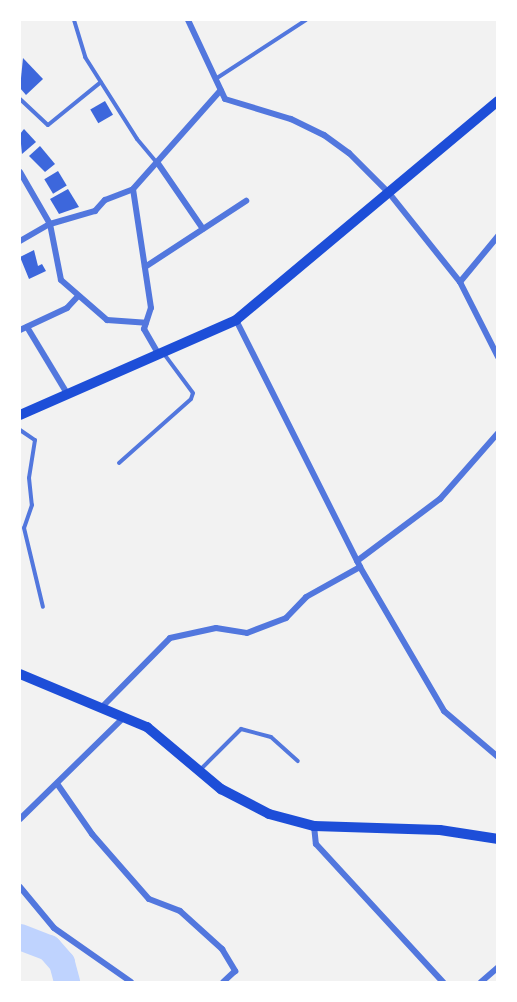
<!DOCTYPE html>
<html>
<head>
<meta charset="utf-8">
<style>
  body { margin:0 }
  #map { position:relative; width:517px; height:1002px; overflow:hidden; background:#f2f2f2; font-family:"Titillium Web",sans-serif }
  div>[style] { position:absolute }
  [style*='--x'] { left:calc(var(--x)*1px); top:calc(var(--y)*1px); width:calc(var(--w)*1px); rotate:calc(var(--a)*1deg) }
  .river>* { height:26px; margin:-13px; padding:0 13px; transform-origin:13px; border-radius:13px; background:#bfd3fe }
  .building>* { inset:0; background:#3d67dc; transform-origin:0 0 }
  .service>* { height:4px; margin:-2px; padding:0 2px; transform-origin:2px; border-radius:2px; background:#5277de }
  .minor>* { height:6px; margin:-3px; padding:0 3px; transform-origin:3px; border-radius:3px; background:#5277de }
  .secondary>* { height:10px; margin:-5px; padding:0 5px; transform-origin:5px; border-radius:5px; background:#1d4ed8 }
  span { translate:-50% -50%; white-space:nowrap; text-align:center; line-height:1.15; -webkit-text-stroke:4.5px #fff; paint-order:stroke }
  .frame { position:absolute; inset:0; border:21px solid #fff; pointer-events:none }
</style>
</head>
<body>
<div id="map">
  <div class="river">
    <div style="--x:20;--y:937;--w:31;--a:21"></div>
    <div style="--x:49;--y:948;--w:20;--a:49"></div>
    <div style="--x:62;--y:963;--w:20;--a:75"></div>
  </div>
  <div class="building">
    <div style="clip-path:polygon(23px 58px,43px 79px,26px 95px,20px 88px)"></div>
    <div style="left:105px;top:101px;width:16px;height:17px;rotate:60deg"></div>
    <div style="clip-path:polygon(24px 129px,36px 142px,22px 154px,20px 134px)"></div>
    <div style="clip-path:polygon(40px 146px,55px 164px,45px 172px,29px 156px)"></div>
    <div style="left:58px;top:171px;width:17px;height:16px;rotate:59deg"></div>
    <div style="clip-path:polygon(68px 189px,79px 207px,59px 214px,50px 199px)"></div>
    <div style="clip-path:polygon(34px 250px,38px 266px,42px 264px,46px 271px,29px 279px,20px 257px)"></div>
  </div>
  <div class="service">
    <div style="--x:74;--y:20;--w:39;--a:73"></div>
    <div style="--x:85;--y:57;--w:97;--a:57.6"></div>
    <div style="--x:137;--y:139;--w:30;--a:50"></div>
    <div style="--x:217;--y:78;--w:106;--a:-33.1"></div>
    <div style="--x:20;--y:99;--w:38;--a:43"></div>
    <div style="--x:48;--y:125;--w:68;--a:-39.1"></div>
    <div style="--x:20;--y:430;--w:18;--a:34"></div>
    <div style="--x:35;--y:440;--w:38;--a:99"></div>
    <div style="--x:29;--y:478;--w:27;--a:84"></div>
    <div style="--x:32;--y:505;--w:24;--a:109"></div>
    <div style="--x:24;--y:528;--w:81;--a:76.5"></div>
    <div style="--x:119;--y:463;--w:96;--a:-41.6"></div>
    <div style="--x:191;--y:399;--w:6;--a:-72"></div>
    <div style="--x:193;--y:393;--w:49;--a:-126.6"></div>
    <div style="--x:200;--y:770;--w:58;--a:-45"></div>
    <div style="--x:241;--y:729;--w:31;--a:15"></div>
    <div style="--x:271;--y:737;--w:36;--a:42"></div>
  </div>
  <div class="minor">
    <div style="--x:188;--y:20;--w:87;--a:64.9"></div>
    <div style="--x:225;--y:99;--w:69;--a:16.9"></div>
    <div style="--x:291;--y:119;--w:37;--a:26"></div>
    <div style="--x:324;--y:135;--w:31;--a:36"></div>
    <div style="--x:349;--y:153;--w:57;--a:45"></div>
    <div style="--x:389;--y:193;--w:114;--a:51.4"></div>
    <div style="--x:460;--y:282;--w:84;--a:63.1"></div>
    <div style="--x:157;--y:162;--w:81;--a:55.5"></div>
    <div style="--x:20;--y:172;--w:60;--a:60"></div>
    <div style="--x:50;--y:224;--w:57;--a:78.9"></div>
    <div style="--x:61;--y:280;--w:61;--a:41"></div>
    <div style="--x:107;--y:320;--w:39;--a:4"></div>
    <div style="--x:20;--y:241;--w:34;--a:-30"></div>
    <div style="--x:50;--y:224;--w:47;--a:-16.1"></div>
    <div style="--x:95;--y:211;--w:15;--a:-48"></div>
    <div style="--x:105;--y:200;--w:30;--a:-21"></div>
    <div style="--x:145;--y:267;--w:121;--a:-33.2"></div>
    <div style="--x:460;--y:282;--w:60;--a:-50.4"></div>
    <div style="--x:236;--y:320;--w:276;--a:63.3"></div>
    <div style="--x:360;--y:567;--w:167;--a:59.7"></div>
    <div style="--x:444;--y:711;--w:71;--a:40.4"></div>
    <div style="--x:27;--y:327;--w:79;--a:58.9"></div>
    <div style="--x:20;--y:330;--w:52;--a:-25.1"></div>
    <div style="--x:67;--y:308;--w:16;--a:-47"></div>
    <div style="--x:159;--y:355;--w:30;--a:-120"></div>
    <div style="--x:144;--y:329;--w:22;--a:-72"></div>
    <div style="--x:151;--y:308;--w:120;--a:-98.6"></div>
    <div style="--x:133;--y:189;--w:132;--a:-48.4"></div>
    <div style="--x:357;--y:561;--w:104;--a:-36.8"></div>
    <div style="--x:440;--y:499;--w:88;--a:-48.7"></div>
    <div style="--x:103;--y:706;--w:95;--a:-45.4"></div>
    <div style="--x:170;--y:638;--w:47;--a:-12.3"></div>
    <div style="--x:216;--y:628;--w:31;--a:9"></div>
    <div style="--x:247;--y:633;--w:42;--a:-21"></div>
    <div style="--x:286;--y:618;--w:29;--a:-46"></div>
    <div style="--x:306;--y:597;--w:62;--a:-29.1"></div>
    <div style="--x:58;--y:785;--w:60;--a:55.2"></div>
    <div style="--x:92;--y:834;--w:86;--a:48.8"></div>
    <div style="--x:149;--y:899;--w:33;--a:21"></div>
    <div style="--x:180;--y:911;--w:57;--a:42.1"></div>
    <div style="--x:222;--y:949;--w:26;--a:59"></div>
    <div style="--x:235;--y:971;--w:16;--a:137"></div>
    <div style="--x:20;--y:819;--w:146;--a:-44.4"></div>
    <div style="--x:314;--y:826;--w:18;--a:84"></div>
    <div style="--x:316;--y:844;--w:188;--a:47.4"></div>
    <div style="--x:20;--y:887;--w:53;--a:50.3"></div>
    <div style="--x:54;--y:928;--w:94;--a:35"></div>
    <div style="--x:481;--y:982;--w:23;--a:-41"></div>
  </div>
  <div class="secondary">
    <div style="--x:20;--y:415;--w:236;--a:-23.7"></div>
    <div style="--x:236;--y:320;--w:341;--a:-39.9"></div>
    <div style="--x:20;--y:674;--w:138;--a:22.7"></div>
    <div style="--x:147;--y:727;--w:97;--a:40"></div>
    <div style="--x:221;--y:789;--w:54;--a:27.5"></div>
    <div style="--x:269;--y:814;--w:47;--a:14.9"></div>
    <div style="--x:314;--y:826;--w:126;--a:1.8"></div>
    <div style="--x:440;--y:830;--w:59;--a:8.8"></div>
  </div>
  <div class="frame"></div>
</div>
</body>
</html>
